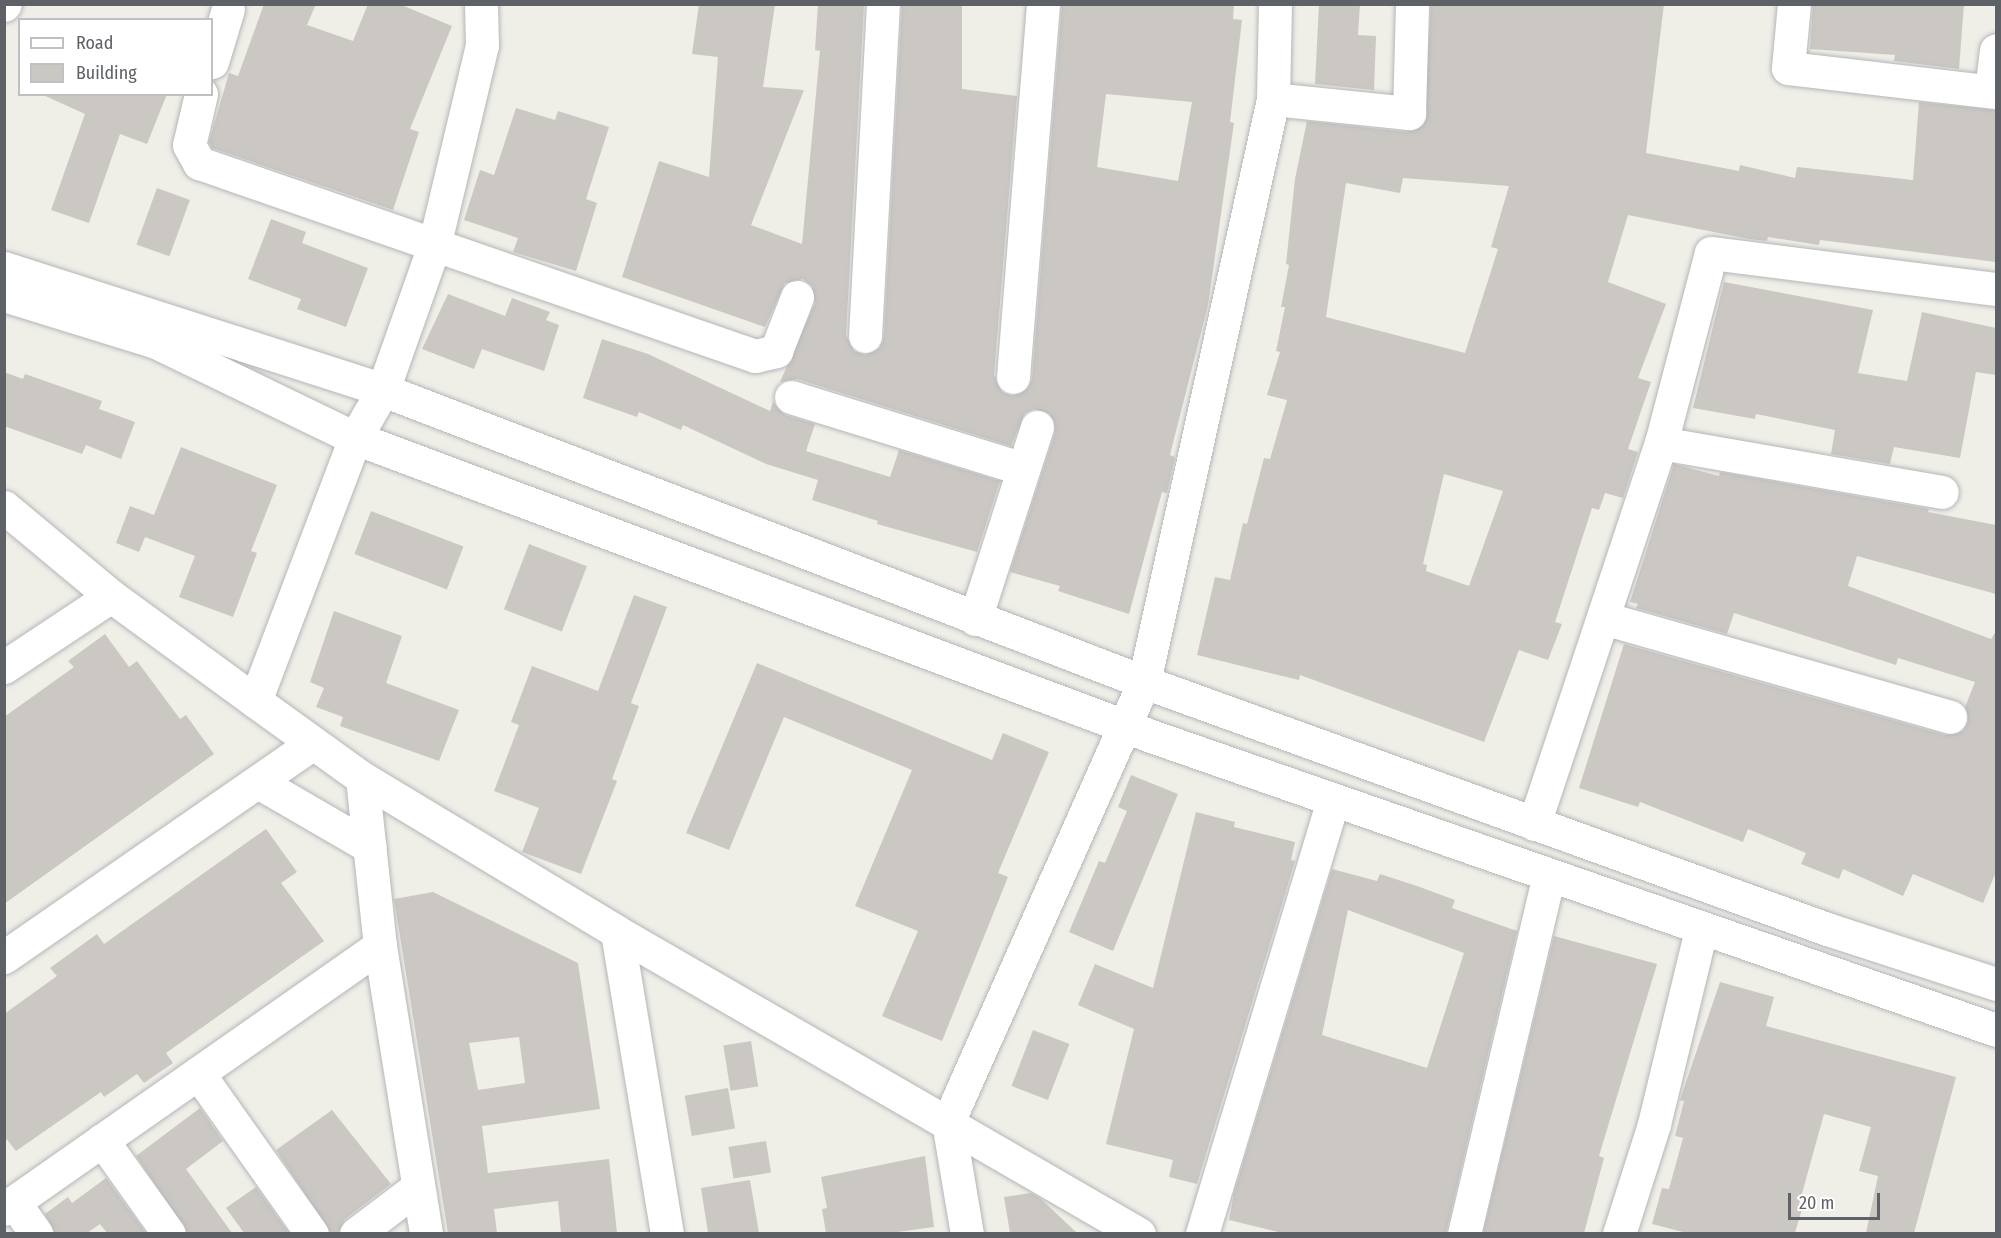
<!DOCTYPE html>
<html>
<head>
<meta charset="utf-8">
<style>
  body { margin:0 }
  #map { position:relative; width:2001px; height:1238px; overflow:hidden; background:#efeee7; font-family:"Fira Sans Condensed",sans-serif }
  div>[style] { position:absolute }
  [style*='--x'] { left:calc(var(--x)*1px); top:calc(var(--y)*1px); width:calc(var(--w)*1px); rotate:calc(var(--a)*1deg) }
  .building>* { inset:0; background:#cbc8c4; transform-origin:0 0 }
  .roads { filter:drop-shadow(0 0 2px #b4b6ba) drop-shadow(0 0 2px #b4b6ba) }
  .minor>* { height:33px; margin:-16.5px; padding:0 16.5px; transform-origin:16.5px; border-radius:16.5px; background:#fff }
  span { translate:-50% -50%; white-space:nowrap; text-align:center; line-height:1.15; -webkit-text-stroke:4.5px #fff; paint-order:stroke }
  .frame { position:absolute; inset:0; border:6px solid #5e6166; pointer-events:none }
  .legend { position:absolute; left:18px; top:18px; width:195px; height:78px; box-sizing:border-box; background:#fff; border:2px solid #bfc0c2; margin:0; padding:8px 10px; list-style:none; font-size:18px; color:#5e6166 }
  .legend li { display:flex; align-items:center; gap:12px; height:30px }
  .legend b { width:30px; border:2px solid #bfc0c2 }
  .scale { position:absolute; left:1788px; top:1193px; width:92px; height:27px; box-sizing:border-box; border:3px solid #5e6166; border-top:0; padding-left:8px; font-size:18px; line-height:21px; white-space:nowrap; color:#5e6166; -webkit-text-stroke:4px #fff; paint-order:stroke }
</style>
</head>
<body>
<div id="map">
  <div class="building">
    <div style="clip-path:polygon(264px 4px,316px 4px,307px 25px,353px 41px,368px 4px,399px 4px,452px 26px,410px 129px,419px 132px,393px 210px,212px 148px,209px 142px,229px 73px,238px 76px)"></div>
    <div style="clip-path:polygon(evenodd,699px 4px,775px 4px,763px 87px,804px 90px,751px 225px,802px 244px,820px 51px,815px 50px,818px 4px,864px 4px,846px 335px,854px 351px,865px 355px,880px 347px,884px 337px,902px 4px,962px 4px,962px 89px,1017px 96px,994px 375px,1002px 392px,1012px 396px,1028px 388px,1032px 379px,1062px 4px,1234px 4px,1233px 19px,1242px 20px,1230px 122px,1234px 123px,1208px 305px,1170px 455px,1175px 457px,1167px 493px,1162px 492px,1129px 614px,1058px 591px,1060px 586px,1010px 572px,1055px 433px,1050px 414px,1034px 409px,1025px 413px,1011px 446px,797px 379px,780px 382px,815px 303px,812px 286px,803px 279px,785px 283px,765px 327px,622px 277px,659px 161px,709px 177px,718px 57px,692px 54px,699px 4px,1106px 94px,1192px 102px,1178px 181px,1097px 167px,1106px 94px)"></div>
    <div style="clip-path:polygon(1319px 4px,1360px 4px,1358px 35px,1376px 36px,1374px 90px,1315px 84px)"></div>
    <div style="clip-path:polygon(evenodd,1431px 4px,1664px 4px,1646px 153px,1739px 171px,1740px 165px,1795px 178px,1797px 167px,1913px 180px,1919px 102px,1996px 110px,1996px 262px,1820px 240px,1819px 245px,1768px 237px,1767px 241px,1749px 239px,1628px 215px,1608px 282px,1666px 304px,1638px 378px,1651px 382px,1628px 449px,1638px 452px,1623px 498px,1605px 493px,1599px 510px,1592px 508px,1555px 622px,1562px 624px,1548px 660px,1519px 650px,1484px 742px,1300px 675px,1299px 680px,1197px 655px,1215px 577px,1230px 580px,1243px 523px,1247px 524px,1264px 458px,1270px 459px,1287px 400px,1267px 395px,1280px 352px,1276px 351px,1285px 307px,1281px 307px,1289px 265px,1286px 264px,1295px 179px,1307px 121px,1407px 132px,1424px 124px,1431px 4px,1403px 178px,1509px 186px,1491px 247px,1498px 249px,1465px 353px,1326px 317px,1346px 183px,1400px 193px,1403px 178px,1431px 4px,1444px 474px,1503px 491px,1469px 586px,1426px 571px,1427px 565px,1423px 564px,1444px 474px)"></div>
    <div style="clip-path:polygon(1813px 4px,1964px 4px,1959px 69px,1894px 61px,1895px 55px,1810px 49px)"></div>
    <div style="clip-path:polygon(41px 94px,167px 94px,147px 144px,120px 134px,89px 223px,51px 210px,85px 114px)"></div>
    <div style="clip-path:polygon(516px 108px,555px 120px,558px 111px,609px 127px,586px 199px,597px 203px,576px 271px,513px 252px,518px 238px,464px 220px,480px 170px,494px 175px)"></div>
    <div style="left:157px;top:188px;width:35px;height:60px;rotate:20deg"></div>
    <div style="clip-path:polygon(271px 219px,306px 232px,302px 243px,368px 268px,346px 327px,297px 309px,301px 299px,248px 279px)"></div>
    <div style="clip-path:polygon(1724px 282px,1873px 310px,1858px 373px,1907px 381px,1922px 312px,1996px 328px,1996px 375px,1976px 372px,1960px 458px,1894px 447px,1890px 464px,1831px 454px,1835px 430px,1756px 414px,1755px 419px,1693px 408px)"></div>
    <div style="clip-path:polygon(448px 294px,505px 316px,512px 298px,550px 312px,546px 320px,559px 325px,544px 371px,482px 349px,474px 369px,422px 349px)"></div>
    <div style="clip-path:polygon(602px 339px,648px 354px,770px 411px,773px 402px,785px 415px,815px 424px,806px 451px,890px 477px,899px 450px,1000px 481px,977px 552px,877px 524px,878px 521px,812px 500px,818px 480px,766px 464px,683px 425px,681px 430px,639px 412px,637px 417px,583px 398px)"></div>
    <div style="clip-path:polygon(4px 372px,23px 379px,25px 374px,102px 401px,99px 409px,135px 422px,121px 459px,86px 445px,82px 454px,4px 426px)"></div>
    <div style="clip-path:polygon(181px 447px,277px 485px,251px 551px,257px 553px,233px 617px,179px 597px,195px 556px,145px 537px,139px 552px,116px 543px,130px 506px,154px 515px)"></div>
    <div style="clip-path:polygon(1674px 464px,1719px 476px,1720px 472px,1929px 509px,1928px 512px,1996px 525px,1996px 594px,1857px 556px,1848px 586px,1991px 639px,1996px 631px,1996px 872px,1983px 903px,1913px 874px,1903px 896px,1843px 869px,1839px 879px,1801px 864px,1806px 853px,1748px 829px,1743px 842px,1640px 802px,1638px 807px,1579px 788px,1624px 644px,1945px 735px,1963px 731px,1968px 722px,1965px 707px,1975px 682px,1898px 658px,1896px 665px,1734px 613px,1727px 634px,1636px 608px,1638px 604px,1630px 602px)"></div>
    <div style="left:371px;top:511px;width:99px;height:46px;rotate:21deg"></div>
    <div style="left:529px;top:544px;width:62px;height:70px;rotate:21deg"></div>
    <div style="clip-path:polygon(634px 595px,667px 607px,631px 703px,639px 706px,612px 779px,617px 781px,581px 874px,522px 852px,539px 808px,494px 791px,519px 725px,511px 722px,532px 666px,598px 691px)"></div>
    <div style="clip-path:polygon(334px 611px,402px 636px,386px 683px,459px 710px,439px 761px,340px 726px,343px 717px,316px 707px,324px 688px,310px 682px)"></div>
    <div style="clip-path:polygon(105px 634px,129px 667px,137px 661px,180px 719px,186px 715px,214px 754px,4px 904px,4px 717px,74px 667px,68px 661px)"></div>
    <div style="clip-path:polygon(757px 663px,992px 760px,1003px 733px,1049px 752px,998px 873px,1008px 877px,942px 1041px,882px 1016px,918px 931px,855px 906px,912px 770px,784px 717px,729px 850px,686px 833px)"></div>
    <div style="clip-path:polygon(1131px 775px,1178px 794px,1113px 951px,1069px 932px,1099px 861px,1105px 863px,1127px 811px,1118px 807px)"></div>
    <div style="clip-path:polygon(1196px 812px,1235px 822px,1234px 827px,1295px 842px,1291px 860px,1295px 861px,1197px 1184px,1169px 1177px,1173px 1160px,1106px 1144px,1134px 1029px,1078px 1005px,1095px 964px,1153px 988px)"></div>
    <div style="clip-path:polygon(266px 829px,297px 872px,281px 883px,324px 941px,166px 1053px,173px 1063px,144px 1083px,137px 1074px,104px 1097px,101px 1092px,16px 1151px,4px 1136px,4px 1014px,57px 976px,50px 968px,97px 934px,104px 944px)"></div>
    <div style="clip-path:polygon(evenodd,1332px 869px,1377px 881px,1380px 874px,1417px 886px,1455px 900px,1452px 908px,1517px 931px,1446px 1233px,1282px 1233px,1229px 1220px,1234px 1193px,1332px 869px,1348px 910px,1464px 953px,1427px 1068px,1322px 1035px,1348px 910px)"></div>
    <div style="clip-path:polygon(evenodd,433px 892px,578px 963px,600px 1109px,482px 1126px,488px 1173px,609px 1159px,617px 1233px,561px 1233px,558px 1201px,494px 1209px,497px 1233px,448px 1233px,394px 899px,433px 892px,519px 1037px,525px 1083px,478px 1090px,469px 1043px,519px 1037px)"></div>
    <div style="clip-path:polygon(1554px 936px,1657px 964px,1599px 1156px,1604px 1158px,1584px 1233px,1483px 1233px)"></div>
    <div style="clip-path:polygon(1720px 982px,1774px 997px,1766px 1026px,1956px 1077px,1914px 1233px,1866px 1233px,1878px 1176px,1859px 1171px,1871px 1127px,1824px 1114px,1798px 1208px,1802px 1209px,1795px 1233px,1687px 1233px,1652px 1224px,1662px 1188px,1669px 1189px,1683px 1138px,1675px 1136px,1684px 1101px,1680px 1100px)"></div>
    <div style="left:1033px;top:1030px;width:39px;height:60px;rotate:21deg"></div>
    <div style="left:751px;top:1041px;width:46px;height:28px;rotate:81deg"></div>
    <div style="left:728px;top:1088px;width:41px;height:44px;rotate:80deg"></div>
    <div style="clip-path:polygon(200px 1108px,223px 1141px,186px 1169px,232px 1233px,188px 1233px,136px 1156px)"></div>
    <div style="clip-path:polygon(332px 1110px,391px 1184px,345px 1219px,338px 1233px,331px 1233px,276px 1150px)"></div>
    <div style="left:766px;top:1141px;width:32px;height:38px;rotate:81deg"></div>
    <div style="clip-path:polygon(925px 1156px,934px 1227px,890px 1233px,826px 1233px,822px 1209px,827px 1208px,821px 1177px)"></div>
    <div style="clip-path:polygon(106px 1178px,146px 1233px,107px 1233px,100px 1224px,87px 1233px,55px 1233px,45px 1214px,68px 1197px,72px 1203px)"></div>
    <div style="clip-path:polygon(750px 1180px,759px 1233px,708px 1233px,701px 1188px)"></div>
    <div style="clip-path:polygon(256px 1187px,289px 1233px,244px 1233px,226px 1208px)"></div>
    <div style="clip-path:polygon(1031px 1193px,1040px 1198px,1077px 1233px,1010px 1233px,1004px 1197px)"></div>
  </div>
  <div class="roads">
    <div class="minor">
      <div style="--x:481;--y:4;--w:41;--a:88.6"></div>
      <div style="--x:482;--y:45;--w:204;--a:103.4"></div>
      <div style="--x:435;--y:243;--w:156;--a:109.5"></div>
      <div style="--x:383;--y:390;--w:56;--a:120.3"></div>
      <div style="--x:355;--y:438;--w:281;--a:110.8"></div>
      <div style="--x:255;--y:701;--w:132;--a:35.7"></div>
      <div style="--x:362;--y:778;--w:298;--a:31.1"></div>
      <div style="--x:617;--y:932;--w:603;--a:30.05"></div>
      <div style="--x:1794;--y:4;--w:64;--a:95.4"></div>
      <div style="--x:1788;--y:68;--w:209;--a:6.6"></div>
      <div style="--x:4;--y:5;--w:1;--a:-45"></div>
      <div style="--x:212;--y:62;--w:55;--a:-73.2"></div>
      <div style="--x:1991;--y:91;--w:41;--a:-83"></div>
      <div style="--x:201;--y:94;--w:52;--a:103.2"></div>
      <div style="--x:189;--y:145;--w:21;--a:61"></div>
      <div style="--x:199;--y:163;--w:589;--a:19.14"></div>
      <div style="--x:755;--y:356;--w:22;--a:-13"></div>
      <div style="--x:776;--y:351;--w:58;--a:-68.7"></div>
      <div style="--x:1273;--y:99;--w:137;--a:5.9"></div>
      <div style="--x:1409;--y:113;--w:109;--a:-88.4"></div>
      <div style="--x:4;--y:268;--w:398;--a:17.8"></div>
      <div style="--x:383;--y:390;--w:815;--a:20.99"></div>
      <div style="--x:1144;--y:682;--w:726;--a:19.88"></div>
      <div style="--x:1827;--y:929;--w:178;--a:18"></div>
      <div style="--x:4;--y:295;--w:159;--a:17.2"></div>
      <div style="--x:156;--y:342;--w:221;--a:25.8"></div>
      <div style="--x:355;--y:438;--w:850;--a:20.52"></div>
      <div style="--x:1151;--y:736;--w:895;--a:19.18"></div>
      <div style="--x:865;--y:336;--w:332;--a:-86.9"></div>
      <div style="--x:1013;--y:377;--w:374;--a:-85.4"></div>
      <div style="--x:791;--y:397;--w:243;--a:17.2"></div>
      <div style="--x:1661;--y:443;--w:285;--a:9.9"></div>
      <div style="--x:4;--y:507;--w:139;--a:39.8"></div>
      <div style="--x:111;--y:596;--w:178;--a:36.1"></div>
      <div style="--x:1603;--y:618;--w:361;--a:15.9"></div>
      <div style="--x:975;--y:619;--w:202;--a:-72.1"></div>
      <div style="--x:4;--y:667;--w:128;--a:-33.6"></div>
      <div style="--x:362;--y:778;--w:169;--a:83.9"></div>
      <div style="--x:380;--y:946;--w:292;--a:80.9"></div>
      <div style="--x:258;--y:782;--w:129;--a:30.1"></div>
      <div style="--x:1534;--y:824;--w:402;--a:-71.6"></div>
      <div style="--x:1661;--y:443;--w:196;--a:-75.3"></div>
      <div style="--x:1711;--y:253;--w:287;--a:7.2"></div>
      <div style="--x:617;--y:932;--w:306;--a:80.6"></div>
      <div style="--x:4;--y:957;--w:374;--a:-34.7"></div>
      <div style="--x:198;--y:1073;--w:197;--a:54.7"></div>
      <div style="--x:102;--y:1140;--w:115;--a:54.5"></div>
      <div style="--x:14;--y:1202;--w:39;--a:55"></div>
      <div style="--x:4;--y:1209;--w:459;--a:-35"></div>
      <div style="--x:356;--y:1234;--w:78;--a:-37.2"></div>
      <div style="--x:967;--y:1234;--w:114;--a:-99.6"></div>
      <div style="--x:948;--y:1122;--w:482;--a:-66"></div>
      <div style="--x:1144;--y:682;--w:597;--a:-77.52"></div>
      <div style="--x:1273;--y:99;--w:95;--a:-88.8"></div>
      <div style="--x:1202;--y:1234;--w:453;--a:-73.2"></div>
      <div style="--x:1464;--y:1234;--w:369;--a:-76.7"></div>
      <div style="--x:1619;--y:1234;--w:115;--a:-72.3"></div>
      <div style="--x:1654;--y:1124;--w:201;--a:-76.4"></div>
    </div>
  </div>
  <div class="frame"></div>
  <ul class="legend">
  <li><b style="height:8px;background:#fff"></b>Road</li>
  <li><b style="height:16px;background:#cbc8c4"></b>Building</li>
  </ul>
  <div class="scale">20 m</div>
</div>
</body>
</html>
